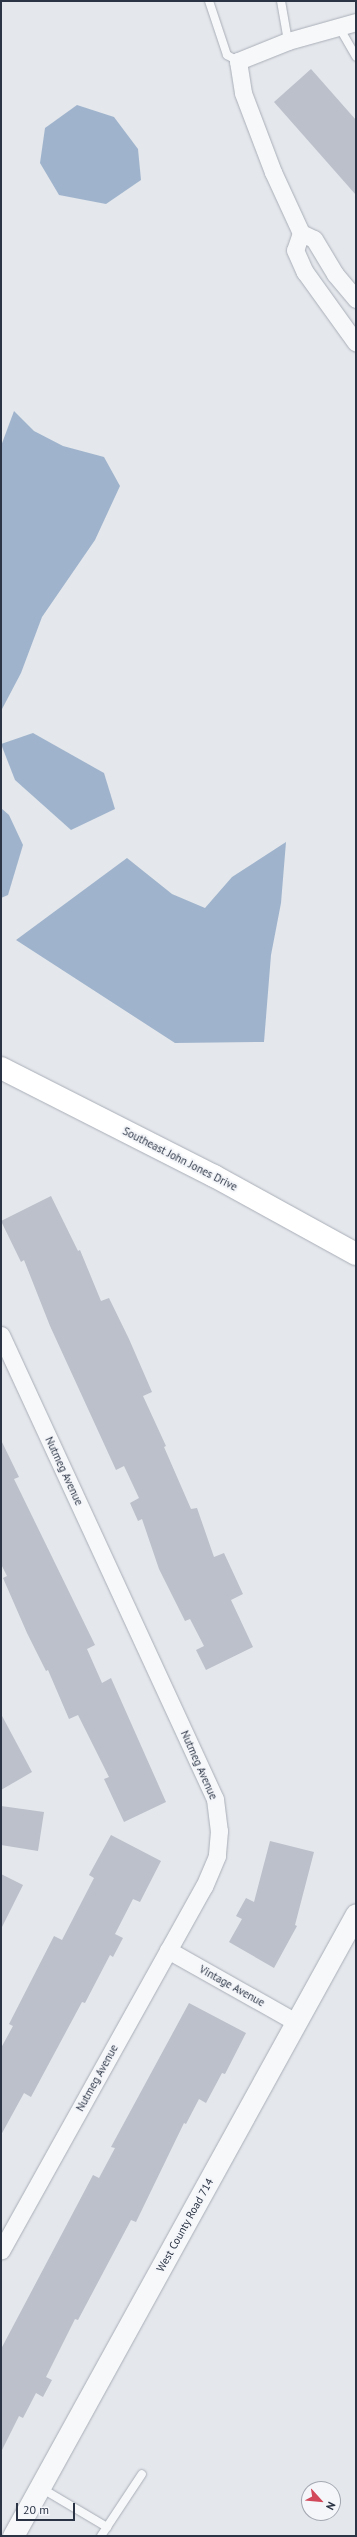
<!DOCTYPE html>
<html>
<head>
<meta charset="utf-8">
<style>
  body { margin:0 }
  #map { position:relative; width:357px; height:2537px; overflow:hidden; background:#e4e7ec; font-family:"PT Sans",sans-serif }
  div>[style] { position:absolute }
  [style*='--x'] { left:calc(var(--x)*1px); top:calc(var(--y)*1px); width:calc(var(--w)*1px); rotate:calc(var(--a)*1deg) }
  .water>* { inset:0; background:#9fb4cc }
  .building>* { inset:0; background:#bbc0ca }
  .roads { filter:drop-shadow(0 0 1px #a9aeb7) drop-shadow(0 0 1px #a9aeb7) }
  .service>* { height:8px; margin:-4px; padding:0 4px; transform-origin:4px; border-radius:4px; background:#f7f8fa }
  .minor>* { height:17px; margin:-8.5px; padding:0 8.5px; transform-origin:8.5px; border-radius:8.5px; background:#f7f8fa }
  .tertiary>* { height:21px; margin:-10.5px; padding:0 10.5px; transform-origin:10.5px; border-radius:10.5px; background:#f7f8fa }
  .secondary>* { height:22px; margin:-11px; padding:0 11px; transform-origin:11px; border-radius:11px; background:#fff }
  span { translate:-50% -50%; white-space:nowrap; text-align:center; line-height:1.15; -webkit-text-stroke:4px #f4f6f9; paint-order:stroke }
  .street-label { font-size:11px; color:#2b3445 }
  .frame { position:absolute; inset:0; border:2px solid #2b3445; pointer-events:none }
  .north { position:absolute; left:301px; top:2481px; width:40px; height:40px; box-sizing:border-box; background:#f4f6f9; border:1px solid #a4a8b1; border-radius:50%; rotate:117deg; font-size:11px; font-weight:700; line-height:16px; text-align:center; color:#2b3445 }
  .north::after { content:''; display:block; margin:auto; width:14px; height:18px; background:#d1495b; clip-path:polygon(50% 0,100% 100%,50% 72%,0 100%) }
  .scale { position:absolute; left:16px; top:2503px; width:59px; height:18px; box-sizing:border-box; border:2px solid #2b3445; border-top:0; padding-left:5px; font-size:12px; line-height:14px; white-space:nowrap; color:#2b3445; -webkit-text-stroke:3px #f4f6f9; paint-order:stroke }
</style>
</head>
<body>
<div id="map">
  <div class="water">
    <div style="clip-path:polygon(77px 105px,114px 117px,138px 149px,141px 180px,106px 204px,59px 195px,40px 163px,45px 128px)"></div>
    <div style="clip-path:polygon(14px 411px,34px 431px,63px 446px,104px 457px,120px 486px,95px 540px,42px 617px,21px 673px,1px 711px,1px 446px)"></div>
    <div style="clip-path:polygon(33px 733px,104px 773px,115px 809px,71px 830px,15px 780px,1px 744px)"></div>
    <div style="clip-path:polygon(1px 808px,9px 815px,23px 845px,8px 895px,1px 898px)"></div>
    <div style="clip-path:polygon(286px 842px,281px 903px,271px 955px,264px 1042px,175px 1043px,16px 940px,127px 858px,172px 894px,205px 908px,232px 877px)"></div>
  </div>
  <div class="building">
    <div style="clip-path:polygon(311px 69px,356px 120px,356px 195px,274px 102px)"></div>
    <div style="clip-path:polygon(51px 1196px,78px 1251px,80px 1250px,101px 1301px,109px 1298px,129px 1339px,152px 1392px,143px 1396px,166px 1446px,164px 1447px,191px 1509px,197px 1508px,214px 1557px,224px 1553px,243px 1594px,231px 1600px,253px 1647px,206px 1670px,196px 1650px,204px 1646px,190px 1619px,185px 1621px,159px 1569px,142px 1519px,138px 1521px,130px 1503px,139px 1498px,124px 1466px,116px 1470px,50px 1326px,24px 1260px,21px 1262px,1px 1221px)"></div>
    <div style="clip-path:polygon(1px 1440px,19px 1477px,14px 1479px,95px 1645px,87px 1649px,102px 1683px,111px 1678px,166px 1802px,124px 1822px,104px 1779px,109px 1777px,78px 1715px,69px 1719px,48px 1670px,46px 1671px,27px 1633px,3px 1578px,7px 1576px,1px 1564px)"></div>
    <div style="clip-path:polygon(1px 1714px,32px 1772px,1px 1790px)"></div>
    <div style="clip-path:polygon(1px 1806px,44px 1812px,38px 1851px,1px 1845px)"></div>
    <div style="clip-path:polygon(111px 1835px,161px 1861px,140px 1902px,133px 1899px,115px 1934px,123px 1938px,113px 1957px,110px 1955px,85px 2003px,82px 2002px,31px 2097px,24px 2093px,1px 2135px,1px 2048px,13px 2026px,9px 2024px,54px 1936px,62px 1940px,94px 1878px,89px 1875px)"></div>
    <div style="clip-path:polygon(270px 1841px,314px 1852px,295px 1925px,297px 1926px,274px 1968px,229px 1942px,242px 1919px,236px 1916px,246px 1898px,254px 1902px)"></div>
    <div style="clip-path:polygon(1px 1874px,23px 1885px,1px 1929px)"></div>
    <div style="clip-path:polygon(189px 2003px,246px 2033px,225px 2074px,222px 2073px,206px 2103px,199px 2099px,186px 2124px,184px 2123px,136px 2222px,131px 2220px,78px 2320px,75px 2319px,46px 2377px,52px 2380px,43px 2397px,36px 2393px,23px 2418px,19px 2416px,1px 2452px,1px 2349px,93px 2175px,99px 2178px,115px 2148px,111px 2147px)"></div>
  </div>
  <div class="roads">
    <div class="service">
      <div style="--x:209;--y:1;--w:57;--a:71.6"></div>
      <div style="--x:227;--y:55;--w:13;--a:29"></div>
      <div style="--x:281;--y:1;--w:41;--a:80.1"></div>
      <div style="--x:339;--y:27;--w:34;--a:60"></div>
      <div style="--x:41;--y:2488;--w:77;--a:30.6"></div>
      <div style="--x:101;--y:2536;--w:74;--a:-56.5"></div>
    </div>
    <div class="minor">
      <div style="--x:356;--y:22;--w:71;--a:164.4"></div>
      <div style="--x:288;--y:41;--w:54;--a:158.2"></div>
      <div style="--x:238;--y:61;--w:32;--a:81"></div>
      <div style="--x:243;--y:93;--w:85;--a:69.2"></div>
      <div style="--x:273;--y:172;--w:67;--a:65.3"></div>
      <div style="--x:301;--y:233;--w:14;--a:25"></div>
      <div style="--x:314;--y:239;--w:41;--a:59"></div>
      <div style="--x:335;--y:274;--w:33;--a:50"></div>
      <div style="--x:301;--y:233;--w:18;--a:109"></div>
      <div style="--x:295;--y:250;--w:24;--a:66"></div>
      <div style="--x:305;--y:272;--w:87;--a:54.3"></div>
      <div style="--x:1;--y:1335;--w:511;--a:65.24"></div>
      <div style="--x:215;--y:1799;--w:32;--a:83"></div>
      <div style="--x:219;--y:1831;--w:25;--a:95"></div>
      <div style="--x:217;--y:1856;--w:33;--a:113"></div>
      <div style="--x:204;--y:1886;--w:417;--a:119.1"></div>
      <div style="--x:168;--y:1950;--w:147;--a:29.4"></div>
    </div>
    <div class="tertiary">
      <div style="--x:13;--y:2536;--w:710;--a:-61.13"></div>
    </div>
    <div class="secondary">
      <div style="--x:1;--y:1068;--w:239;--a:26.9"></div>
      <div style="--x:214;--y:1176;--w:162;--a:28.8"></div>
    </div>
  </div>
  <div class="street-label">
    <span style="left:180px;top:1159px;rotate:27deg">Southeast John Jones Drive</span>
    <span style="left:64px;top:1471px;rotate:65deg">Nutmeg Avenue</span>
    <span style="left:199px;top:1765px;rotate:66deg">Nutmeg Avenue</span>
    <span style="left:232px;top:1986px;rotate:29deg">Vintage Avenue</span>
    <span style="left:97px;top:2078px;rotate:-61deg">Nutmeg Avenue</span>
    <span style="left:185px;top:2225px;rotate:-61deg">West County Road 714</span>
  </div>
  <div class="frame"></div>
  <div class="north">N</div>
  <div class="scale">20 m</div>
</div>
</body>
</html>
